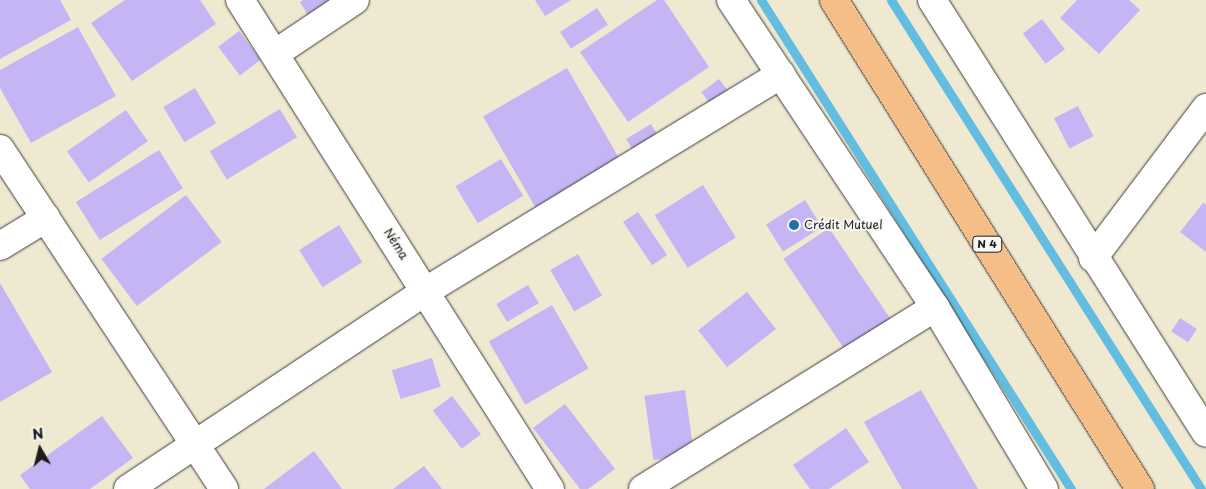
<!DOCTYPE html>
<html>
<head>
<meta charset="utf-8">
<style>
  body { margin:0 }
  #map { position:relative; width:1206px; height:489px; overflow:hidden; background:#efe9d2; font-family:"Playpen Sans",sans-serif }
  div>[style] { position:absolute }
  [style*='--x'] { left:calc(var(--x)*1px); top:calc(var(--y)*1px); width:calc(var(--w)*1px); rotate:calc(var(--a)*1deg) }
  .stream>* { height:9px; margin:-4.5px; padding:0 4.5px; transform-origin:4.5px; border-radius:4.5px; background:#63bde0 }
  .building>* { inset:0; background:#c5b5f5; transform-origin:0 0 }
  .roads { filter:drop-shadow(0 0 1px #3c3b37) drop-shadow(0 0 1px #3c3b37) }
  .minor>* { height:28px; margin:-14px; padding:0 14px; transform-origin:14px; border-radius:14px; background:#fff }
  .highway>* { height:28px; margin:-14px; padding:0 14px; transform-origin:14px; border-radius:14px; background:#f6be87 }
  .dots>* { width:14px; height:14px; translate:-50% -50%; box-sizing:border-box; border:2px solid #f6f6f2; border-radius:50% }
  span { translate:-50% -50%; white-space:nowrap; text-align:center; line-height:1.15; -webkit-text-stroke:4px #f6f6f2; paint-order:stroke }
  .shield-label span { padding:1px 4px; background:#f6f6f2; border:1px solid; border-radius:4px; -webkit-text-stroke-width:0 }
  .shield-label { font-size:11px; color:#1c1c1c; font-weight:700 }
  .poi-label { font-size:12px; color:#1c1c1c }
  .left { translate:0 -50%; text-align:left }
  .street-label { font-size:12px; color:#1c1c1c }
  .north { position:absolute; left:15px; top:424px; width:50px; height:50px; -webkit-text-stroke:4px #f6f6f2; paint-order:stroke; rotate:352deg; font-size:14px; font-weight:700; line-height:20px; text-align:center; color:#1c1c1c }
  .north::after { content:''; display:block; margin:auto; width:18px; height:22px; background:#1c1c1c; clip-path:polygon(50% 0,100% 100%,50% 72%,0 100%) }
</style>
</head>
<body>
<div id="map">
  <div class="stream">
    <div style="--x:761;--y:0;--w:579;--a:57.63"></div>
    <div style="--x:891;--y:0;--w:579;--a:57.63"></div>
  </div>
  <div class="building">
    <div style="clip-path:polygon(0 0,60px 0,71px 20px,0 59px)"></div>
    <div style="clip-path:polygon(125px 0,200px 0,216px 24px,132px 81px,91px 23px)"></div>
    <div style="clip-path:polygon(303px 0,334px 0,313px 24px,300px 2px)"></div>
    <div style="clip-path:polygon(535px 0,571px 0,545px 16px)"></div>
    <div style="clip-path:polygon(657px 0,664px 0,709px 67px,628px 122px,580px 52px)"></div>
    <div style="clip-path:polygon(1077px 0,1129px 0,1140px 10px,1099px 54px,1060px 18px)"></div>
    <div style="left:597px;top:8px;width:20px;height:44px;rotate:57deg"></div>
    <div style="left:1042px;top:19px;width:38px;height:24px;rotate:53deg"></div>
    <div style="clip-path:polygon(78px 27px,116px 96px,31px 143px,0 88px,0 70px)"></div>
    <div style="left:239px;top:31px;width:36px;height:26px;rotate:53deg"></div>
    <div style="left:567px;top:68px;width:107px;height:97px;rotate:60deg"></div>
    <div style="left:719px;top:79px;width:25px;height:22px;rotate:53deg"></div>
    <div style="left:195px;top:88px;width:41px;height:37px;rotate:59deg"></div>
    <div style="left:1078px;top:106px;width:34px;height:27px;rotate:63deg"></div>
    <div style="left:280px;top:109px;width:33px;height:82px;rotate:59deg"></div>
    <div style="left:126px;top:110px;width:38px;height:72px;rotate:55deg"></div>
    <div style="left:651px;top:124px;width:21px;height:29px;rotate:59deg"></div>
    <div style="left:159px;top:150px;width:45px;height:98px;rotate:58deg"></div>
    <div style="left:501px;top:159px;width:43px;height:53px;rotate:59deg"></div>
    <div style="left:703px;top:185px;width:62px;height:57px;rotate:58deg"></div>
    <div style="left:186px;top:195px;width:59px;height:106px;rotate:53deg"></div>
    <div style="left:805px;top:200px;width:32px;height:46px;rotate:58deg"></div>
    <div style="clip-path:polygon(1203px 203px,1206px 204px,1206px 252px,1180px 232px)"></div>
    <div style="left:638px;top:212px;width:52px;height:18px;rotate:56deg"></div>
    <div style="left:339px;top:225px;width:44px;height:47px;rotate:58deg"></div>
    <div style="left:829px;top:228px;width:115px;height:55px;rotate:56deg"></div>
    <div style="left:578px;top:254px;width:48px;height:32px;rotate:60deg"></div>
    <div style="clip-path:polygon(0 283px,52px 372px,0 402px)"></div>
    <div style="left:528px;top:285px;width:21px;height:37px;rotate:59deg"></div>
    <div style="left:747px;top:292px;width:47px;height:62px;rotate:52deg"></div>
    <div style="left:552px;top:305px;width:73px;height:73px;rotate:60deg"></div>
    <div style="left:1180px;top:318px;width:20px;height:16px;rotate:33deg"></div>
    <div style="left:432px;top:358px;width:30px;height:42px;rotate:73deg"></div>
    <div style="left:685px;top:390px;width:65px;height:41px;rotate:82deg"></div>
    <div style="clip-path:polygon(921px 390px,978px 489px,902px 489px,864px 422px)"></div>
    <div style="left:452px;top:396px;width:48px;height:24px;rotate:53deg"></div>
    <div style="clip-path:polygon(565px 404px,615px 469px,588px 489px,580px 489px,533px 428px)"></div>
    <div style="clip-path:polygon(102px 416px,133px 458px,90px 489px,30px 489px,20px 475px)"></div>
    <div style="clip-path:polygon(846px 428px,869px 462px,829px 489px,810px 489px,793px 465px)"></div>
    <div style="clip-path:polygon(314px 451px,342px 489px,264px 489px)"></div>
    <div style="clip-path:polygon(424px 466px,442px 489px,393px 489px)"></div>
  </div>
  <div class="roads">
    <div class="minor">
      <div style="--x:240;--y:0;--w:579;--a:57.63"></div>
      <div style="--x:731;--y:0;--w:369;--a:56.4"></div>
      <div style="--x:935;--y:307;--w:212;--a:59.1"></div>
      <div style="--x:932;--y:0;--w:512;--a:57.67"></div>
      <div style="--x:276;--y:53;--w:95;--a:-33.9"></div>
      <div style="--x:0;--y:149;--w:407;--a:56.6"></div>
      <div style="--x:0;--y:246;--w:54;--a:-31.3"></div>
      <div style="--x:1093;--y:258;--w:188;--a:-53"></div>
      <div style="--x:128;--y:489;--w:358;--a:-33.6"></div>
      <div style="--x:426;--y:291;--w:416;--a:-31.4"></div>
      <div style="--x:643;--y:489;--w:344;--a:-31.9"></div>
    </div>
    <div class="highway">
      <div style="--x:834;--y:0;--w:577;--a:57.96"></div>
    </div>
  </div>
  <div class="dots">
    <div style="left:794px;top:225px;background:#1f6fb2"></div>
  </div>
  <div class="shield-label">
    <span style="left:987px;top:244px">N 4</span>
  </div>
  <div class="poi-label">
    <span class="left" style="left:804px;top:225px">Crédit Mutuel</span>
  </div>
  <div class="street-label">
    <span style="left:396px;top:244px;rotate:58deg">Néma</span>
  </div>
  <div class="north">N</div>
</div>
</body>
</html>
